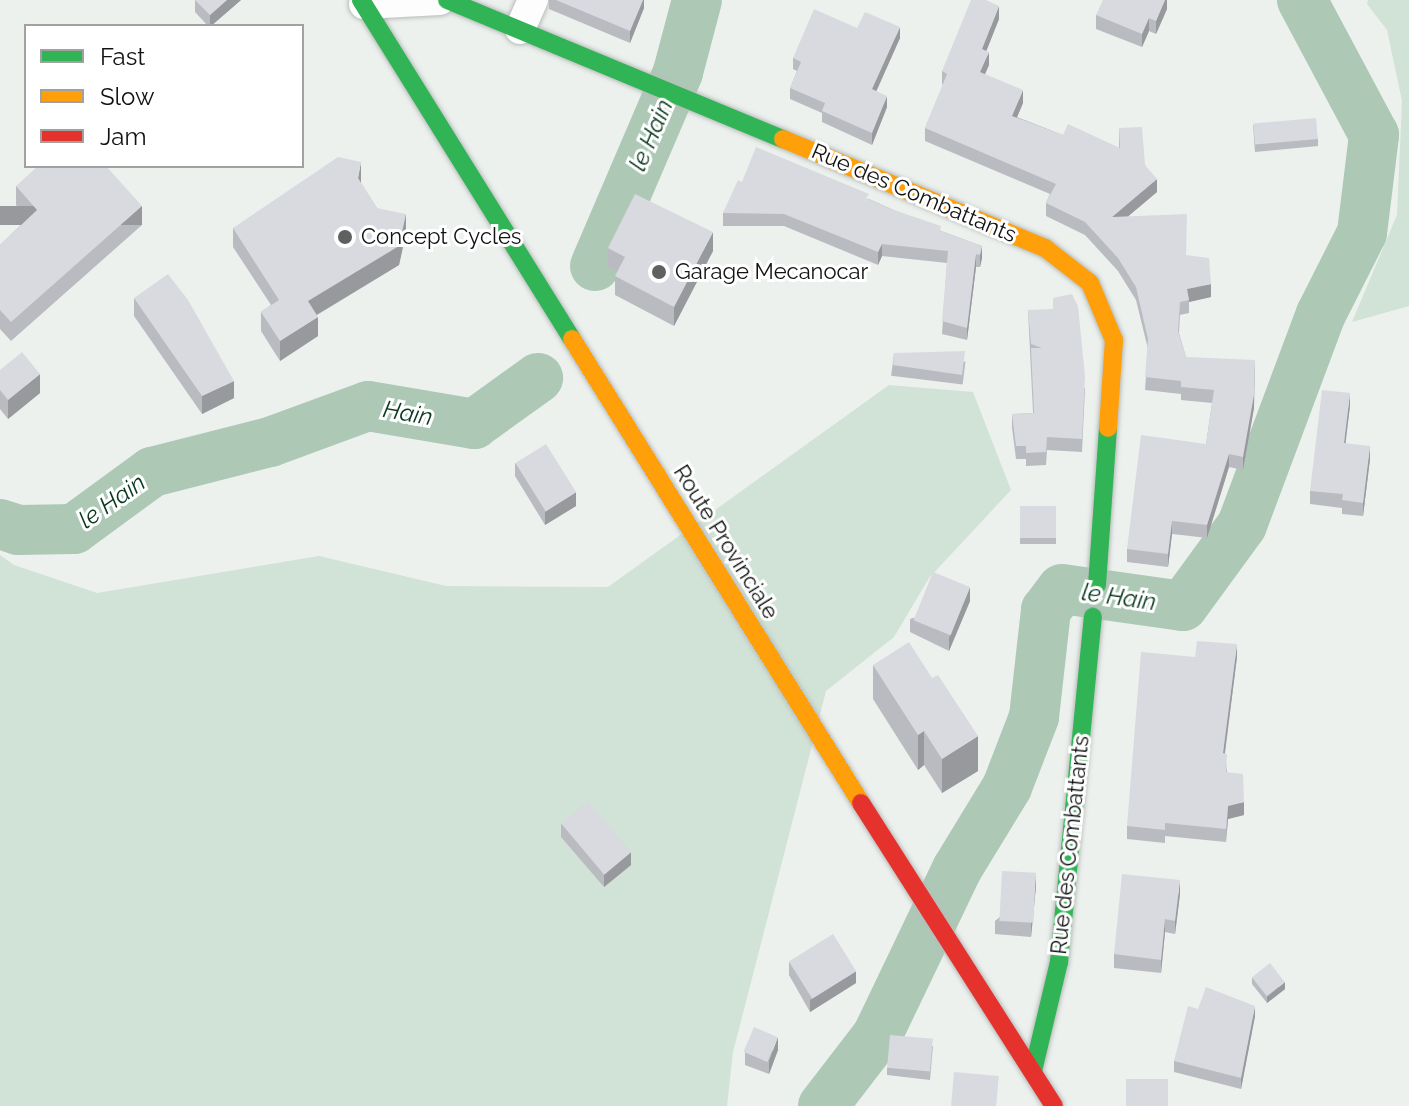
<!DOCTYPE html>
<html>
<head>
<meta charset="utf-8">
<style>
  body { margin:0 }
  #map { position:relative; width:1409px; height:1106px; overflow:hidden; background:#ecf1ee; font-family:Raleway,sans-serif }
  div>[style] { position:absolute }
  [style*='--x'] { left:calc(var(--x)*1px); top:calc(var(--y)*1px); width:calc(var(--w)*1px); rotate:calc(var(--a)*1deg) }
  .green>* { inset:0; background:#d1e2d6 }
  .river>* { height:50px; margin:-25px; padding:0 25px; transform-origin:25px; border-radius:25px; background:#adc9b6 }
  .roads { filter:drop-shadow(0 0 2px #b8bcba) drop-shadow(0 0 2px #b8bcba) }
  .street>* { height:30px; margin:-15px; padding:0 15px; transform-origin:15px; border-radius:15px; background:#fcfdfc }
  .fast>* { height:18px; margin:-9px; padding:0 9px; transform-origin:9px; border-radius:9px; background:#30b455 }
  .slow>* { height:18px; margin:-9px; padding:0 9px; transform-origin:9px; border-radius:9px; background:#ff9f0a }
  .jam>* { height:18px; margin:-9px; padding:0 9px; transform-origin:9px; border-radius:9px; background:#e5322d }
  .wall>* { inset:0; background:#babbc1; transform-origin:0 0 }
  .shaded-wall>* { inset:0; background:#97999d; transform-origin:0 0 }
  .building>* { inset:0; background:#d8dae0; transform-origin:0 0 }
  .dots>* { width:22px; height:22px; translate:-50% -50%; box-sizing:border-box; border:4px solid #fff; border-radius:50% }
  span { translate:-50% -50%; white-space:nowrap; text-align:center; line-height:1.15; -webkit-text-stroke:6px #fff; paint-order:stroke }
  .street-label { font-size:22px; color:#111312 }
  .poi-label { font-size:22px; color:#111312 }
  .left { translate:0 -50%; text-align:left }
  .water-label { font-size:24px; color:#09381f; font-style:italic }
  .legend { position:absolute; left:24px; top:24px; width:280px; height:144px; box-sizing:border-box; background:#fff; border:2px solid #a0a1a0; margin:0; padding:10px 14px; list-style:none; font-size:24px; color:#111312 }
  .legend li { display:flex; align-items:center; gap:16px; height:40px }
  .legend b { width:40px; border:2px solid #a0a1a0 }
</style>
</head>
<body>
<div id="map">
  <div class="green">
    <div style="clip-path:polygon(1368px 0,1409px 0,1409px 306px,1352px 322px,1397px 215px,1402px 101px,1387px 30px,1367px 4px)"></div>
    <div style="clip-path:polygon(889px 385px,973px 392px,1011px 490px,929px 578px,894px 637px,826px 691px,733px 1052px,727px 1106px,0 1106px,0 555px,14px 565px,97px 593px,319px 556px,446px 586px,608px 587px)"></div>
  </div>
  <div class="river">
    <div style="--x:595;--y:266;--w:211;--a:-66.8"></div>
    <div style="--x:678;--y:72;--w:74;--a:-75.2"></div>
    <div style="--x:0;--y:524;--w:19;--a:18"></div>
    <div style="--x:18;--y:530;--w:56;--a:-1"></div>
    <div style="--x:74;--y:529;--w:97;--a:-36.2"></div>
    <div style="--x:152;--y:472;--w:122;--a:-14.3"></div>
    <div style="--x:270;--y:442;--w:104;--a:-20.2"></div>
    <div style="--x:368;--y:406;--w:108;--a:9.6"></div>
    <div style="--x:474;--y:424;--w:79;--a:-35.7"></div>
    <div style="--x:823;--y:1106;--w:88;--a:-52.4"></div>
    <div style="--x:877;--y:1036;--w:185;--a:-64.4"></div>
    <div style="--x:957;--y:869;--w:96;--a:-58.6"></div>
    <div style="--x:1007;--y:787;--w:75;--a:-68.9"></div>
    <div style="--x:1034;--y:717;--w:108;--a:-83.6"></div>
    <div style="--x:1046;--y:610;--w:26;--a:-53"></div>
    <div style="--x:1062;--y:589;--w:122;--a:8"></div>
    <div style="--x:1183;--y:606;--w:100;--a:-53.9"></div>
    <div style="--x:1242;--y:525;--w:225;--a:-69.5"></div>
    <div style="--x:1321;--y:314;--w:91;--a:-63.2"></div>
    <div style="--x:1362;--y:233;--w:99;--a:-83"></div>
    <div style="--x:1374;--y:135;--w:153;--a:-118.1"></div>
  </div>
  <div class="roads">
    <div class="street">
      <div style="--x:364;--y:4;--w:76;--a:-3"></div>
      <div style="--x:520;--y:29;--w:32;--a:-66"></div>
    </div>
    <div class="fast">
      <div style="--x:361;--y:0;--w:399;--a:58.1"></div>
      <div style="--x:447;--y:0;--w:364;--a:22.5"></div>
      <div style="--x:1097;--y:585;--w:157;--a:-86"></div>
      <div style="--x:1033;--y:1071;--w:112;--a:-76.6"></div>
      <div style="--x:1059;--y:962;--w:347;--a:-84.4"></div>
    </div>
    <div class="slow">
      <div style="--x:783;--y:139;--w:284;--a:22.6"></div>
      <div style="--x:1045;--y:248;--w:57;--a:37.9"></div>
      <div style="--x:1090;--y:283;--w:62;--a:67.2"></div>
      <div style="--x:1114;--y:340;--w:88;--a:93.9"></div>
      <div style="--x:572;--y:339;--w:547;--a:58.08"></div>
    </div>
    <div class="jam">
      <div style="--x:861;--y:803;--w:359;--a:57.5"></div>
    </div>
  </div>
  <div class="wall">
    <div style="clip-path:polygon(195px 0,241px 0,211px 26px,208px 26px,195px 12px)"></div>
    <div style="clip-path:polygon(549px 0,644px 0,644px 8px,630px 43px,549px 9px)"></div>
    <div style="clip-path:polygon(1167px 0,1167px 9px,1156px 34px,1149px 31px,1142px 47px,1096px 29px,1096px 15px)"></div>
    <div style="clip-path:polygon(999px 19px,986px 51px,989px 65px,984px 74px,1023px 103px,1017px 117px,1063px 135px,1119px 148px,1119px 128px,1145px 165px,1157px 192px,1128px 216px,1186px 255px,1211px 297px,1189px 302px,1189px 313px,1180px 315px,1179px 333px,1186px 357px,1254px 408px,1243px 470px,1229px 467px,1207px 538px,1172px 534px,1168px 567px,1127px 562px,1127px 549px,1206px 444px,1212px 403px,1181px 400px,1181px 394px,1145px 390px,1148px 349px,1136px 300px,1118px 271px,1085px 235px,1046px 216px,1046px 203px,1050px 194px,925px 141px,925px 128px,943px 85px,942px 84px,942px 71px)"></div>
    <div style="clip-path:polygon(857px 28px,900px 38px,876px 91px,887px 107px,872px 145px,822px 122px,822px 113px,790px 99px,790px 88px,797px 71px,793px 69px,793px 58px)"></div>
    <div style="clip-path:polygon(1253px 125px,1318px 139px,1318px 146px,1255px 152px)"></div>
    <div style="clip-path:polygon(742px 182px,869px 199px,941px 231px,982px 246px,982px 258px,980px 267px,976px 267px,967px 340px,942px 334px,947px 263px,882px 256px,878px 265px,784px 226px,723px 226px,723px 213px)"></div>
    <div style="clip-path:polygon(361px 183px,377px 208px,406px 233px,399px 265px,317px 315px,318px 336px,280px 361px,261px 331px,261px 312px,271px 305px,233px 247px,233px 228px)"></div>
    <div style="clip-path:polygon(16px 186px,142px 225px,11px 341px,0 329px,0 245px,27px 219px,16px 205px)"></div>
    <div style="clip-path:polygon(608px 248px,713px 251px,674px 326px,615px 295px,615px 276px,617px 272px,608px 267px)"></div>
    <div style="clip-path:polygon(134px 298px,234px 398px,202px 414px,134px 316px)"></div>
    <div style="clip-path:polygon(1028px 310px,1085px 389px,1082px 452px,1047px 450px,1046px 465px,1026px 466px,1026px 459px,1016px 459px,1012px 428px,1012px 414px,1033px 413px)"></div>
    <div style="left:894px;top:353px;width:72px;height:23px;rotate:7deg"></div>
    <div style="clip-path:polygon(0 370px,40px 393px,8px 419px,0 409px)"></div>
    <div style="clip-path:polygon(1350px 406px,1345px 443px,1370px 459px,1363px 516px,1342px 514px,1342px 508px,1310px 504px,1310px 491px)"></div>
    <div style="clip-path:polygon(515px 463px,576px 506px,545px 525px,515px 476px)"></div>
    <div style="left:1020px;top:506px;width:36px;height:38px"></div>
    <div style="clip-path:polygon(970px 601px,949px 651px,910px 632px,910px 619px)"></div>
    <div style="clip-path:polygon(1237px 657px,1225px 754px,1227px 772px,1244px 815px,1228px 819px,1226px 842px,1165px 836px,1165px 843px,1127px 839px,1127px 826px)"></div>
    <div style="clip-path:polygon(873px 665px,978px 771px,942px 793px,924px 765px,918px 770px,873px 699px)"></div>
    <div style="clip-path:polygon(561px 824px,631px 865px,604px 887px,561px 837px)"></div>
    <div style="clip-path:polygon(1036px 886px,1031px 937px,995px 934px,995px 921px)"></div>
    <div style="clip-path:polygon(1180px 894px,1175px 934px,1165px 932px,1161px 973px,1114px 968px,1114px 954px)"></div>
    <div style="clip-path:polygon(789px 962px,856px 983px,810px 1012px,789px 975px)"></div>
    <div style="clip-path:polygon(1252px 977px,1285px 989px,1267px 1003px,1252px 984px)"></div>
    <div style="clip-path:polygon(1198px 1009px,1255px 1016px,1241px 1089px,1174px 1072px,1174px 1061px)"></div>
    <div style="clip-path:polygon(933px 1046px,930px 1080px,887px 1075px,887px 1068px)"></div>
    <div style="clip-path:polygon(778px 1050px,769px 1074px,745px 1065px,745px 1052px)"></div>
  </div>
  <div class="shaded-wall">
    <div style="clip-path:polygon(227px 0,241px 0,211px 26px,210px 26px,210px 15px)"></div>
    <div style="clip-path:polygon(643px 0,644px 0,644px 8px,630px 43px,630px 31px)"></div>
    <div style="clip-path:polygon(1165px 0,1167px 0,1167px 9px,1156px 34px,1156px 21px)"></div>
    <div style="clip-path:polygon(999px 6px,999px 19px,982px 62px,982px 49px)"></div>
    <div style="clip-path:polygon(1149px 18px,1149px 31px,1142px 47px,1142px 34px)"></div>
    <div style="clip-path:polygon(900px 27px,900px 38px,872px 101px,872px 89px)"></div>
    <div style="clip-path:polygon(989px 52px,989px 65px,980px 86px,980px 72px)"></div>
    <div style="clip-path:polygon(1023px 90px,1023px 103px,1012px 129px,1012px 116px)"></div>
    <div style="clip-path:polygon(887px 96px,887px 107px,872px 145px,872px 133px)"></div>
    <div style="clip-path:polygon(361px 162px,361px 182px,358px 198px,358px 178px)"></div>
    <div style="clip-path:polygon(1157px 179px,1157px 192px,1112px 230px,1112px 217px)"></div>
    <div style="left:142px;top:206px;width:19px;height:175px;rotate:90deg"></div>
    <div style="clip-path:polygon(406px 214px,406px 233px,399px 265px,308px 320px,308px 301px)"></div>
    <div style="clip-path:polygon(713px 232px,713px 251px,674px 326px,674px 307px)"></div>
    <div style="clip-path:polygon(882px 244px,882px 256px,878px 265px,878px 252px)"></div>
    <div style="clip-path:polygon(982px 246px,982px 258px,980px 267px,980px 255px)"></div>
    <div style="clip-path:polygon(976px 254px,976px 267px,967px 340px,967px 328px)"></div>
    <div style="clip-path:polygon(1211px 284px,1211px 297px,1189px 302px,1187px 289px)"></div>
    <div style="clip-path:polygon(318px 317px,318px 336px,280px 361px,280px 341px)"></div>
    <div style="clip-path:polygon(1255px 360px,1254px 408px,1243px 470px,1243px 457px)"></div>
    <div style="clip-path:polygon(40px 374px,40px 393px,8px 419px,8px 400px)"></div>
    <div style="clip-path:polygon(234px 381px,234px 398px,202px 414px,202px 396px)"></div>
    <div style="clip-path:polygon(1350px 393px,1350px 406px,1344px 456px,1344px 443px)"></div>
    <div style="clip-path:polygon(1370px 446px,1370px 459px,1363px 516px,1363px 503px)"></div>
    <div style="clip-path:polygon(1229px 454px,1229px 467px,1207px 538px,1207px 525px)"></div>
    <div style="clip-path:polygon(576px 492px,576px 506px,545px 525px,545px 512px)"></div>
    <div style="clip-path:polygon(1172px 521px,1172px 534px,1168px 567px,1168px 554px)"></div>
    <div style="clip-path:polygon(970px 587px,970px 601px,949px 651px,949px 638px)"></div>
    <div style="clip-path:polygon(1237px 644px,1237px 657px,1223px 766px,1223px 753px)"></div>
    <div style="clip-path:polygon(924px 731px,924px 765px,918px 770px,918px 735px)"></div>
    <div style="clip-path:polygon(978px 736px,978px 771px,942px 793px,942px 759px)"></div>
    <div style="clip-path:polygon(1244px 802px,1244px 815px,1228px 819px,1226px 842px,1228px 806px)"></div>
    <div style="clip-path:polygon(631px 852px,631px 865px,604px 887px,604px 874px)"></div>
    <div style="clip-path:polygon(1036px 873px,1036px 886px,1031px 937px,1031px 924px)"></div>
    <div style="clip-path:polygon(1180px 880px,1180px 894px,1175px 934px,1175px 921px)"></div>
    <div style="clip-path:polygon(1165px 919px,1165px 932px,1161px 973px,1161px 960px)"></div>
    <div style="clip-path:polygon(856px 971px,856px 983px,810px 1012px,810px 1000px)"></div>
    <div style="clip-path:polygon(1285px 982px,1285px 989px,1267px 1003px,1267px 997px)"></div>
    <div style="clip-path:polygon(1255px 1006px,1255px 1016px,1241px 1089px,1241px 1078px)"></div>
    <div style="clip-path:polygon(778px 1037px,778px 1050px,769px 1074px,769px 1061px)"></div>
  </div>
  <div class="building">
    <div style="clip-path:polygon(195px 0,227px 0,210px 15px)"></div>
    <div style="clip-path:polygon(556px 0,643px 0,630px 31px)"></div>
    <div style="clip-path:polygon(971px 0,986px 0,999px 6px,982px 49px,989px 52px,980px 72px,1023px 90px,1012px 116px,1063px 135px,1068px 124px,1120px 148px,1119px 128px,1142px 127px,1145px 165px,1157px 179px,1112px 217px,1187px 214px,1186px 255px,1209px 258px,1211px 284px,1187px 289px,1189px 300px,1180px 302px,1178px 331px,1186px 357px,1255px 360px,1254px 395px,1243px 457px,1229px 454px,1207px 525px,1172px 521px,1168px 554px,1127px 549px,1141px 435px,1206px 444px,1214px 390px,1181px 387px,1181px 381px,1145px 377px,1148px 339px,1136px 287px,1118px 258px,1085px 222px,1046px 203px,1056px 184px,925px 128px,947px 74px,942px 71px)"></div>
    <div style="clip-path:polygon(1103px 0,1165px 0,1156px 21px,1149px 18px,1142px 34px,1096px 15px)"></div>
    <div style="clip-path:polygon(814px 9px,857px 28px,865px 12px,900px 27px,872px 89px,887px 96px,872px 133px,822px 111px,825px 103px,790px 88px,801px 62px,793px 58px)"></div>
    <div style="left:1316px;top:118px;width:21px;height:63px;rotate:85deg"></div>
    <div style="clip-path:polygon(756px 147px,869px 194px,866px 198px,891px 209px,941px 226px,940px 231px,982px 246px,980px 255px,976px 254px,967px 328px,942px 321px,948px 251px,882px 244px,878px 252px,784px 214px,723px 213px,738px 180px,742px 182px)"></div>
    <div style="clip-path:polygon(338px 157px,361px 162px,358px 178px,377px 208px,406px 214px,399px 246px,308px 301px,318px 317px,280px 341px,261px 312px,279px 300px,233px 228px)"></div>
    <div style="clip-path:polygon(38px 166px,106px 166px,142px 206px,11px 322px,0 310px,0 245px,37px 210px,16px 186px)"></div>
    <div style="clip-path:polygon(635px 194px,713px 232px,674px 307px,615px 276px,625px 257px,608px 248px)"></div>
    <div style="clip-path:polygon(168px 274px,188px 300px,234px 381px,202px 396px,134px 298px)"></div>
    <div style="clip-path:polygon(1072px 294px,1078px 306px,1085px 376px,1082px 439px,1047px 437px,1046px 452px,1026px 453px,1026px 446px,1016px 446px,1012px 414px,1034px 413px,1031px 348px,1042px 348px,1031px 344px,1028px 310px,1053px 309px,1053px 298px)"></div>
    <div style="clip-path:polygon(965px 351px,962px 375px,893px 365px,894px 353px)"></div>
    <div style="clip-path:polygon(22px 352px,40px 374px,8px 400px,0 390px,0 370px)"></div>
    <div style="clip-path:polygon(1322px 390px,1350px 393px,1344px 443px,1370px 446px,1363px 503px,1342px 500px,1343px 494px,1310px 491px)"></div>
    <div style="left:546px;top:444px;width:57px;height:36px;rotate:58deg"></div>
    <div style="left:1020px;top:506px;width:36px;height:32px"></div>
    <div style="left:933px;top:572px;width:40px;height:52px;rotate:22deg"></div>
    <div style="clip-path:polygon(1197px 641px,1237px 644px,1223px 753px,1227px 754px,1226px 772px,1243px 774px,1244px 802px,1228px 806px,1226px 829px,1165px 823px,1165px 830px,1127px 826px,1141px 652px,1195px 657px)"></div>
    <div style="clip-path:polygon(909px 642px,932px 678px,938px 675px,978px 736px,942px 759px,924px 731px,918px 735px,873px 665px)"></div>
    <div style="left:588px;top:801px;width:67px;height:35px;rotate:50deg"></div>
    <div style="left:1002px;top:871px;width:34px;height:50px;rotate:3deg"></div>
    <div style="clip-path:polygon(1122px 874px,1180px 880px,1175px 921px,1165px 919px,1161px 960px,1114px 954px)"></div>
    <div style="left:833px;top:934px;width:44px;height:52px;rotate:58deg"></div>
    <div style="left:1270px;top:963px;width:24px;height:23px;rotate:52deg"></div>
    <div style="clip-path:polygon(1206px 987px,1255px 1006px,1241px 1078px,1174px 1061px,1188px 1006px,1198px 1009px)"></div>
    <div style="left:754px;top:1027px;width:26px;height:27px;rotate:23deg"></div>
    <div style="left:890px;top:1035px;width:43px;height:33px;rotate:5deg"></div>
    <div style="left:954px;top:1072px;width:45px;height:34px;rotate:5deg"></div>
    <div style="left:1126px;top:1079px;width:42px;height:27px"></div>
  </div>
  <div class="dots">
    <div style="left:345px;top:237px;background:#5e615f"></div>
    <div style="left:659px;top:272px;background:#5e615f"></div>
  </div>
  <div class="street-label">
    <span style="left:914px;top:193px;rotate:23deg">Rue des Combattants</span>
    <span style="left:726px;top:542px;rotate:58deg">Route Provinciale</span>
    <span style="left:1070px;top:845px;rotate:-84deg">Rue des Combattants</span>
  </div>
  <div class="poi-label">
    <span class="left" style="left:361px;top:237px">Concept Cycles</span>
    <span class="left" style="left:675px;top:272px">Garage Mecanocar</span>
  </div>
  <div class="water-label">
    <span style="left:651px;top:135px;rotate:-67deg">le Hain</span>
    <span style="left:408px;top:413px;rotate:10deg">Hain</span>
    <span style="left:112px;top:501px;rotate:-35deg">le Hain</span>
    <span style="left:1119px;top:597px;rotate:8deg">le Hain</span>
  </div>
  <ul class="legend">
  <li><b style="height:10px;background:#30b455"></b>Fast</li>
  <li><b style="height:10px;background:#ff9f0a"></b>Slow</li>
  <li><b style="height:10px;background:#e5322d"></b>Jam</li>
  </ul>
</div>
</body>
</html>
